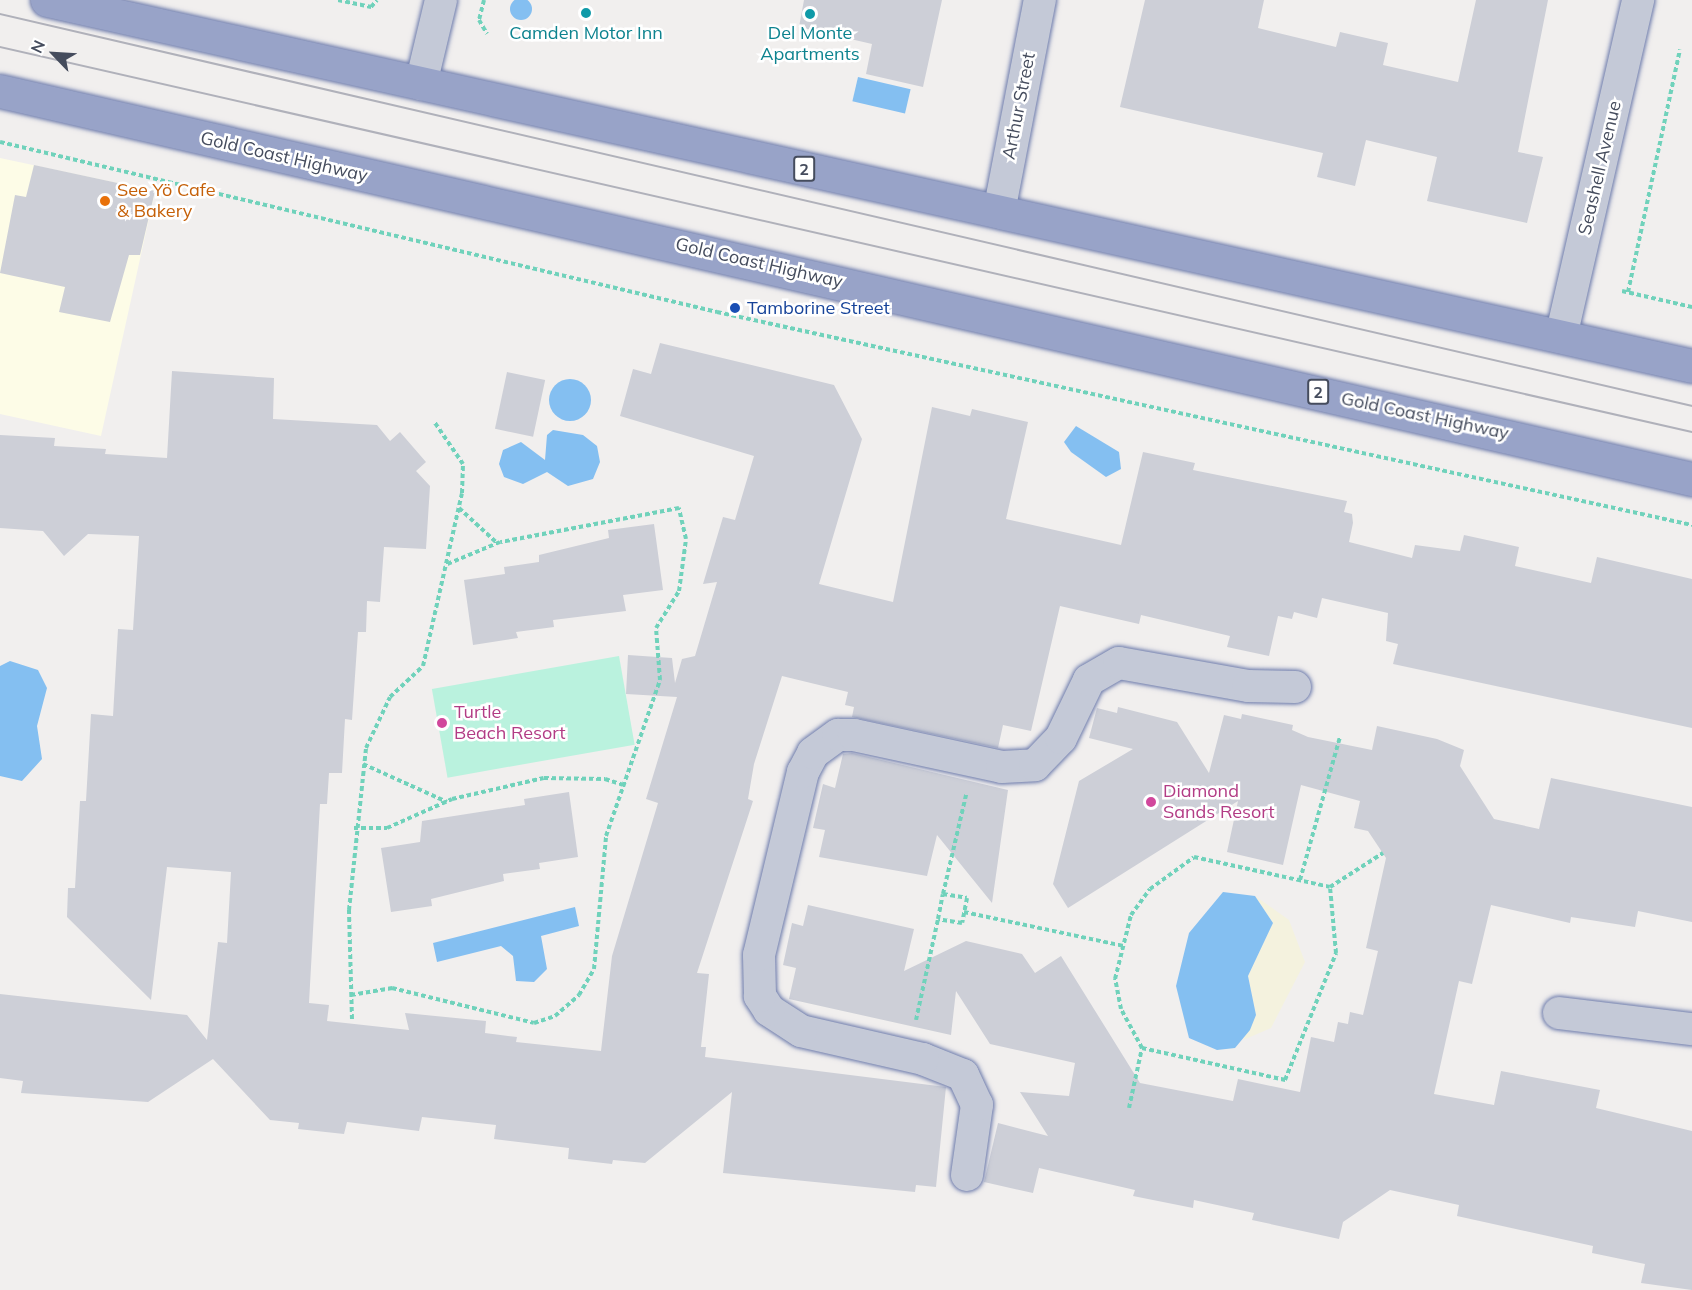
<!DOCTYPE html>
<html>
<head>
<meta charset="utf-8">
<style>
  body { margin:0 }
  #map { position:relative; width:1692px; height:1290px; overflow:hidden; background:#f1efee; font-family:Mulish,sans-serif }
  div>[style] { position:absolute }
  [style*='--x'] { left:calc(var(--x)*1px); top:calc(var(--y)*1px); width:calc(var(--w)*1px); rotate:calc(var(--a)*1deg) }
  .commercial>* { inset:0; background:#fdfce7 }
  .green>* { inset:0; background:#baf2de; transform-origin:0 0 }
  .sand>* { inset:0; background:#f4f2de }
  .water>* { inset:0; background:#84bff1; transform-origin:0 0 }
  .round { border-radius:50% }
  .building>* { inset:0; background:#cdcfd7; transform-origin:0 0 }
  .path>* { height:4px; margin-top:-2px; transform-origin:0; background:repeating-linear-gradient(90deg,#70d2bb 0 4.5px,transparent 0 7.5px) }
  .roads { filter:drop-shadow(0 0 2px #6e7cac) drop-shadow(0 0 2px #6e7cac) }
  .minor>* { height:32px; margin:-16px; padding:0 16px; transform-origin:16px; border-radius:16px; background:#c4c9d7 }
  .trunk>* { height:33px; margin:-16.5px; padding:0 16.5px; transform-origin:16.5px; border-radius:16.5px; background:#98a3c8 }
  .tram>* { height:1.5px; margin:-0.75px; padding:0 0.75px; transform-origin:0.75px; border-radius:0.75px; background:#b0b1ba }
  .dots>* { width:16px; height:16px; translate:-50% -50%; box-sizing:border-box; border:3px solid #fff; border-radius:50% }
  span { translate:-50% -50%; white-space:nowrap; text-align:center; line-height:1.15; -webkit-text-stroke:5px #fff; paint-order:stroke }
  .shield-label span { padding:2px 4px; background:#fff; border:2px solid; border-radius:4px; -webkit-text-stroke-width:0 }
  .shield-label { font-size:16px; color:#454c5d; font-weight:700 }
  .culture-label { font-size:18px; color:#0d838f }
  .street-label { font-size:18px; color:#454c5d }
  .food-label { font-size:18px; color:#c56008 }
  .left { translate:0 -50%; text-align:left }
  .transit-label { font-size:18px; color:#164399 }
  .hotel-label { font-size:18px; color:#b23c85 }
  .north { position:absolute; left:24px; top:24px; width:60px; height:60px; -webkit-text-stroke:4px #fff; paint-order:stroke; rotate:295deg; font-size:16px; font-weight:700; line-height:24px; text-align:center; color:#454c5d }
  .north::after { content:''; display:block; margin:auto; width:21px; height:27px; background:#454c5d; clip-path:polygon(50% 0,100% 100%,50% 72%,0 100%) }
</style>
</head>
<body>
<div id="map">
  <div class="commercial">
    <div style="clip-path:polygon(0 158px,155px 191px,101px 436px,0 414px)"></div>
  </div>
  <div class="green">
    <div style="left:619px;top:656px;width:90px;height:190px;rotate:80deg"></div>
  </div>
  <div class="sand">
    <div style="clip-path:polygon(1255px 896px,1289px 920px,1305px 962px,1271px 1028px,1243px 1040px,1256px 1015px,1248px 976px,1273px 923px)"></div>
  </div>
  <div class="water">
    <div class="round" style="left:510px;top:-2px;width:22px;height:22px"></div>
    <div style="left:858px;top:77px;width:54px;height:25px;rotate:13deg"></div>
    <div class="round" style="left:549px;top:379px;width:42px;height:42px"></div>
    <div style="clip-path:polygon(1076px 426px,1119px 452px,1121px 469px,1106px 477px,1071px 452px,1064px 442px)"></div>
    <div style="clip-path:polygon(553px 430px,583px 435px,597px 446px,600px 462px,593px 479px,568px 486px,547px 472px,523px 484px,504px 477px,499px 464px,503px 450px,521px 442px,545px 460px,547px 435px)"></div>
    <div style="clip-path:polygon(10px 661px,38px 670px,47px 688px,37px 726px,42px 759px,22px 781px,0 776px,0 666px)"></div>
    <div style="clip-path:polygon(1223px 892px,1255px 896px,1273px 923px,1248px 976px,1256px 1015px,1250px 1030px,1235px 1048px,1217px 1050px,1189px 1038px,1176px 986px,1189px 933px)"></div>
    <div style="clip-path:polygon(575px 907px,579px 926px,541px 936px,547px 969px,534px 982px,516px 981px,513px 956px,501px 946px,437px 962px,433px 943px)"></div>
  </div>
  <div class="building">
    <div style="clip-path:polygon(804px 0,942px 0,923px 87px,866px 74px,872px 44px,799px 27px)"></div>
    <div style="clip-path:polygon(1145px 0,1264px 0,1258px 28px,1336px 47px,1340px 32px,1388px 43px,1383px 65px,1458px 82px,1476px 0,1548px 0,1518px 152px,1543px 157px,1527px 223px,1427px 201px,1437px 157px,1366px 140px,1355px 186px,1317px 177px,1323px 153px,1120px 107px)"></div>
    <div style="clip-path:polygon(34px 165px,155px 191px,140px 255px,129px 255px,110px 322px,59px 312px,65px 287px,0 273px,15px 195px,26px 197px)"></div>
    <div style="clip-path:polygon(660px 343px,834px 385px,862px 439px,819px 584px,893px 602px,932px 407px,970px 416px,972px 409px,1028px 422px,1006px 519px,1121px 545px,1143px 452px,1195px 463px,1193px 470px,1347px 501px,1344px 512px,1352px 514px,1353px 523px,1349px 542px,1412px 558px,1415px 545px,1460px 551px,1464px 535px,1519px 547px,1515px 566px,1591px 583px,1597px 557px,1692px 579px,1692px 728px,1393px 664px,1398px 644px,1386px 641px,1388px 613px,1322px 598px,1317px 618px,1294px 612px,1292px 619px,1278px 616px,1269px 656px,1227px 647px,1230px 636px,1141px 615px,1139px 624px,1060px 606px,1031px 731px,1003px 725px,998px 748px,852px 717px,854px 707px,845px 705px,848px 692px,782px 676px,754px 764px,748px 799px,753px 801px,697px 973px,709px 974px,701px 1047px,706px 1047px,705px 1057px,946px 1087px,936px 1187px,916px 1185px,915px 1192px,723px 1173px,732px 1092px,645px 1163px,613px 1160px,612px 1164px,568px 1159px,569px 1148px,494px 1139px,496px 1125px,422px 1117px,419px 1131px,347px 1122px,344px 1134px,298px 1129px,299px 1123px,270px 1120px,213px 1059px,148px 1102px,21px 1093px,23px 1081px,0 1078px,0 994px,187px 1015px,207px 1040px,218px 942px,227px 943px,231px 872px,167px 867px,151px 1000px,67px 917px,68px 888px,75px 888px,80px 801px,86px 801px,91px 714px,113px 716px,118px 629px,133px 630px,139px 536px,88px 534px,64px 556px,43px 531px,0 528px,0 435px,55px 438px,54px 446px,106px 449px,105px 454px,167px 458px,172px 371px,274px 378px,273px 419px,377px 425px,390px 441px,400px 432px,426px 462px,416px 471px,430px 486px,426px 549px,384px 547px,380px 602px,367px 601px,366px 632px,358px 632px,352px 720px,345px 719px,342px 773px,329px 773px,327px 804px,320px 804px,309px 1003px,329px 1005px,327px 1021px,409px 1030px,405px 1013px,486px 1021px,485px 1033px,517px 1037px,516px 1042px,601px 1051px,612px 956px,658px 803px,646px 799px,677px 697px,626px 694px,628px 655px,672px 658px,675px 683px,682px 659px,695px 656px,717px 582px,703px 584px,723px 517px,735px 520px,754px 456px,620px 416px,633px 369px,651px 374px)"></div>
    <div style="left:507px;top:372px;width:39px;height:58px;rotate:12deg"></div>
    <div style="clip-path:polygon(654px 524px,663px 590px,623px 595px,626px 611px,553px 620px,554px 627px,516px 632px,518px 638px,473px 645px,464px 580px,505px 574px,504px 567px,539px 562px,539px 555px,609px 538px,608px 530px)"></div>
    <div style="clip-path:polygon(1118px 707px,1177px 722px,1209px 773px,1224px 715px,1241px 719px,1242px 714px,1293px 725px,1292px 730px,1308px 737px,1372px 750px,1377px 726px,1437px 739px,1464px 750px,1460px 766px,1494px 819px,1539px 829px,1551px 778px,1692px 807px,1692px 922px,1638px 911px,1635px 927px,1571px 917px,1570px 923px,1491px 905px,1472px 984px,1459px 981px,1434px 1094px,1494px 1105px,1501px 1071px,1600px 1090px,1596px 1108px,1692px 1131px,1692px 1290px,1641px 1283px,1645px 1264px,1592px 1253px,1593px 1246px,1457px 1216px,1459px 1205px,1390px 1190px,1343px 1222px,1339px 1239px,1252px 1220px,1254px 1213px,1194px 1200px,1193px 1208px,1133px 1196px,1135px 1190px,1039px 1168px,1033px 1193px,984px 1182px,998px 1123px,1048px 1136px,1020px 1092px,1069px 1096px,1075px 1063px,990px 1044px,956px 991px,951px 1035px,789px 999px,796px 968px,783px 965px,792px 923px,803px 926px,808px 905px,914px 929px,904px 971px,966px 941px,1022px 954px,1035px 973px,1061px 956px,1140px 1083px,1233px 1101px,1238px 1079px,1300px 1092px,1311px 1037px,1334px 1042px,1338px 1022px,1348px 1024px,1350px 1012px,1363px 1015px,1378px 951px,1366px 948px,1386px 858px,1368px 831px,1354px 828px,1360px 801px,1301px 785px,1283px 865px,1227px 852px,1238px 801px,1068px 908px,1053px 884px,1079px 781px,1133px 749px,1089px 738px,1097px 708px,1117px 713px)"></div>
    <div style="clip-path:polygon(852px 753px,1008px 790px,992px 903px,937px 835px,927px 876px,819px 857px,825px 830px,813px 828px,823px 784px,835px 788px,843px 754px)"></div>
    <div style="clip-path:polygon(569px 792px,578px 857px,539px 863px,540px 869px,503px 874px,504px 881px,431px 899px,432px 906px,391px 912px,381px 848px,420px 842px,422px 821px,525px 805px,524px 799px)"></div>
  </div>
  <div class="path">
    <div style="--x:338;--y:0;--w:34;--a:12"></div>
    <div style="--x:371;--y:7;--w:9;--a:-49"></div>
    <div style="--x:484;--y:0;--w:21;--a:104"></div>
    <div style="--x:479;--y:20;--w:16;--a:60"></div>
    <div style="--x:0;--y:142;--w:737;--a:13.34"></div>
    <div style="--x:717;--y:312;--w:998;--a:12.32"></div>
    <div style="--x:1622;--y:291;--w:72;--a:12.9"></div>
    <div style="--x:1628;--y:292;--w:248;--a:-77.9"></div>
    <div style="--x:459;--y:508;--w:52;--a:42.6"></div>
    <div style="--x:363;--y:764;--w:92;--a:24.3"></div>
    <div style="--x:354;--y:828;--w:33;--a:0"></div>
    <div style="--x:387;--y:828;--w:71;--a:-24"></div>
    <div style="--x:452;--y:799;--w:94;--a:-12.9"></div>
    <div style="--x:544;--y:778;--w:61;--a:0.9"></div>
    <div style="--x:605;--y:779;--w:19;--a:18"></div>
    <div style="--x:1300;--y:880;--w:148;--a:-74.4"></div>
    <div style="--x:943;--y:894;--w:102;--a:-76.9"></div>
    <div style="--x:943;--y:894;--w:24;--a:9"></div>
    <div style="--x:967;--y:898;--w:25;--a:101"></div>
    <div style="--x:962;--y:923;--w:24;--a:-171"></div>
    <div style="--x:938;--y:919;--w:25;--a:-79"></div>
    <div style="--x:964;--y:912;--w:164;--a:12"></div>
    <div style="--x:351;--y:995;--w:42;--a:-9.7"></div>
    <div style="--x:392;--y:988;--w:146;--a:13.8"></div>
    <div style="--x:534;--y:1023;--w:22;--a:-18"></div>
    <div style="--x:555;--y:1016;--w:32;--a:-41"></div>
    <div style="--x:579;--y:995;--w:30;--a:-60"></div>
    <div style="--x:594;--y:969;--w:134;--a:-84.8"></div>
    <div style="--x:606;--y:836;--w:165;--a:-70.9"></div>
    <div style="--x:660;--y:680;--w:52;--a:-94.4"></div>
    <div style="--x:656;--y:628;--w:44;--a:-58.1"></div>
    <div style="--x:679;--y:591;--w:52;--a:-82.3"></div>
    <div style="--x:686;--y:539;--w:32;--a:-103"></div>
    <div style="--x:679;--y:508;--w:182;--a:169.2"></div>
    <div style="--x:500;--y:542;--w:60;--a:157.3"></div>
    <div style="--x:352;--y:1019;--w:109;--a:-91.6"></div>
    <div style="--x:349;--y:910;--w:163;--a:-84"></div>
    <div style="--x:366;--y:748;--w:56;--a:-64.8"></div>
    <div style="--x:390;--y:697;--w:45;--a:-43.2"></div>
    <div style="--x:423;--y:666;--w:177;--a:-77.3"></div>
    <div style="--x:462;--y:493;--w:29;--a:-88"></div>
    <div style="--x:463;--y:464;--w:50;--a:-124.3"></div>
    <div style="--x:916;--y:1020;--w:103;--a:-77.7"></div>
    <div style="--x:1142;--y:1048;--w:147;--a:12.6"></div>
    <div style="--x:1285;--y:1080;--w:137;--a:-68.1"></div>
    <div style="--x:1336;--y:953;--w:66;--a:-95.2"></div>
    <div style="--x:1129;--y:1108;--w:61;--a:-77.8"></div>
    <div style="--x:1142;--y:1048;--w:44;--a:-118.3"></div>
    <div style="--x:1121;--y:1009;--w:31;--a:-101"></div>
    <div style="--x:1115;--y:979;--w:66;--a:-76"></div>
    <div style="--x:1131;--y:915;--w:32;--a:-54"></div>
    <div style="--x:1150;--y:889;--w:54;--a:-36"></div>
    <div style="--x:1194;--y:857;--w:139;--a:12.4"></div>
    <div style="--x:1330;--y:887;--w:63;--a:-32.7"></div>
  </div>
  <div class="roads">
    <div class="minor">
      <div style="--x:421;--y:84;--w:86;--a:-76.6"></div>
      <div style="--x:999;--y:212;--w:216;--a:-79.1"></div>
      <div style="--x:1561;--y:337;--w:346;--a:-77.1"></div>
      <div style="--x:1559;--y:1013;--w:134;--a:6.9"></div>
      <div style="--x:967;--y:1175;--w:71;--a:-81.9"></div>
      <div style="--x:977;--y:1105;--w:33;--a:-115"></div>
      <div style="--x:963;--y:1075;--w:43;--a:-158.2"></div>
      <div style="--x:923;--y:1059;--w:125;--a:-167.1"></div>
      <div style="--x:801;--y:1031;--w:38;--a:-147"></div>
      <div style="--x:769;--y:1010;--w:17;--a:-123"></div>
      <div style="--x:760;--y:996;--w:41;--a:-91.4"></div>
      <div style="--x:759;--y:955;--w:188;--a:-76.5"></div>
      <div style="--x:803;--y:772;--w:21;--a:-62"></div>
      <div style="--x:813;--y:753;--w:31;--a:-36"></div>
      <div style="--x:838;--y:735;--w:16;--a:0"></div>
      <div style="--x:854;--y:735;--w:151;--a:12.2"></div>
      <div style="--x:1002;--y:767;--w:33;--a:-3"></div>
      <div style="--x:1035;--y:765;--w:37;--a:-46"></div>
      <div style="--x:1061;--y:738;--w:64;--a:-64.2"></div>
      <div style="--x:1089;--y:680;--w:34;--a:-30"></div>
      <div style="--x:1119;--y:663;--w:131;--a:10.1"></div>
      <div style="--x:1248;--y:686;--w:47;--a:1.2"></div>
    </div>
    <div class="trunk">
      <div style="--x:47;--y:0;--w:1685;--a:12.54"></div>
      <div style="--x:0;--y:91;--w:1736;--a:12.92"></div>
    </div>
  </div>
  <div class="tram">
    <div style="--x:0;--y:14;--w:1737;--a:13.04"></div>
    <div style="--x:0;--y:47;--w:1735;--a:12.82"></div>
  </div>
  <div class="dots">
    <div style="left:586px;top:13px;background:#0f9aa8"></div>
    <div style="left:810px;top:14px;background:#0f9aa8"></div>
    <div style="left:105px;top:201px;background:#e8710a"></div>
    <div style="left:735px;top:308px;background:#1a4fb4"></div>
    <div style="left:442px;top:723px;background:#d1479c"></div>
    <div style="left:1151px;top:802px;background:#d1479c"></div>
  </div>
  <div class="shield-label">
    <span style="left:804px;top:169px">2</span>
    <span style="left:1318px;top:392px">2</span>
  </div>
  <div class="culture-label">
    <span style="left:586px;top:33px">Camden Motor Inn</span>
    <span style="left:810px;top:44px">Del Monte<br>Apartments</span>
  </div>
  <div class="street-label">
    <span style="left:1019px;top:106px;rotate:-79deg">Arthur Street</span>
    <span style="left:284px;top:157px;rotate:13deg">Gold Coast Highway</span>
    <span style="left:1600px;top:168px;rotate:-77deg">Seashell Avenue</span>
    <span style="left:759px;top:263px;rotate:13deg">Gold Coast Highway</span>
    <span style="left:1425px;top:416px;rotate:12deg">Gold Coast Highway</span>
  </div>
  <div class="food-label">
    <span class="left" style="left:117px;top:201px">See Yö Cafe<br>&amp; Bakery</span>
  </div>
  <div class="transit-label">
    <span class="left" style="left:747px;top:308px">Tamborine Street</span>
  </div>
  <div class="hotel-label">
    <span class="left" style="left:454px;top:723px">Turtle<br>Beach Resort</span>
    <span class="left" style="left:1163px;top:802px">Diamond<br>Sands Resort</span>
  </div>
  <div class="north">N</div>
</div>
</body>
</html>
